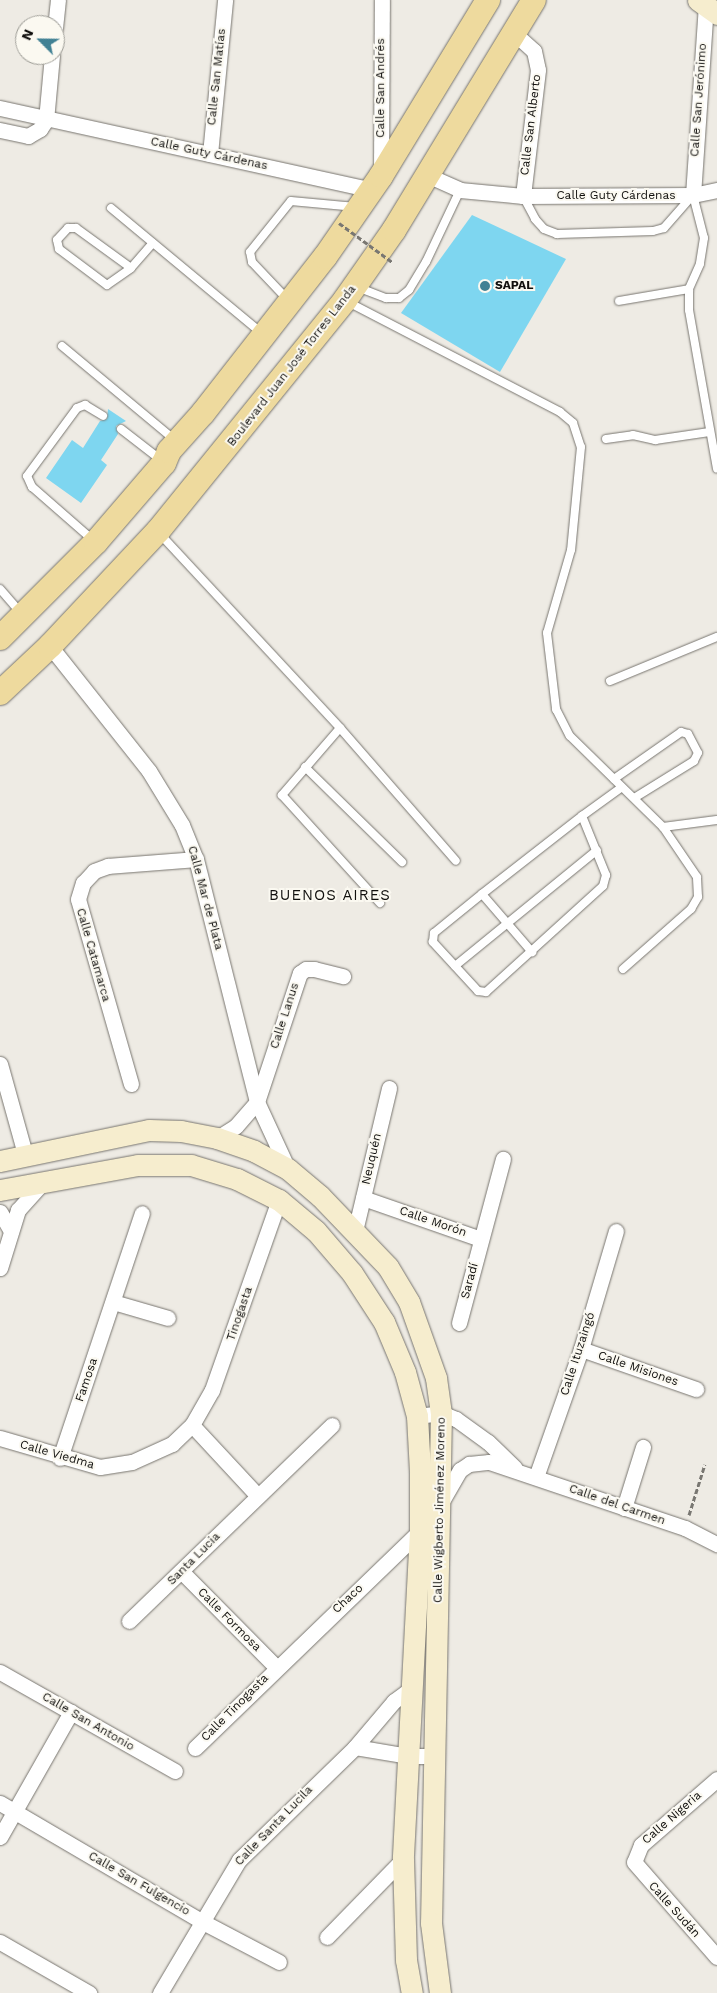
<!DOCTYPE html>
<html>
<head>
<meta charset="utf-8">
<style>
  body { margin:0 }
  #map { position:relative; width:717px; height:1993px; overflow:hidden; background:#eeebe4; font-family:"Work Sans",sans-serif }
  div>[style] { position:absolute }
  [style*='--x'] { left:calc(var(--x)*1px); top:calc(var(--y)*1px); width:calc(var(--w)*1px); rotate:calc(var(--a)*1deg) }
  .building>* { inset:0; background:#7ed6f0 }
  .path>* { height:3px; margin-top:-1.5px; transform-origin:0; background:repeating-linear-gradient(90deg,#797772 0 5px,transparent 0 7.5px) }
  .roads { filter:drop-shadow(0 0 1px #78756f) drop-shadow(0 0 1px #78756f) }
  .lane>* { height:8px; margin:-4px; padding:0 4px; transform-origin:4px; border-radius:4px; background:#fff }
  .street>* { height:15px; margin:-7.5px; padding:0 7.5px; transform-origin:7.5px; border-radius:7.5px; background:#fff }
  .secondary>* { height:21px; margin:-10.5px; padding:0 10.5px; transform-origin:10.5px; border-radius:10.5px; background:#f6edce }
  .primary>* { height:24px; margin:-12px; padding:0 12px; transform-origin:12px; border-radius:12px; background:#eeda9e }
  .path-bridge>* { height:3px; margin-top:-1.5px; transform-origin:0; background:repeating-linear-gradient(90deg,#797772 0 5px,transparent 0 7.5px) }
  .dots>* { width:14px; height:14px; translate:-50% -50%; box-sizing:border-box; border:2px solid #fbf9f1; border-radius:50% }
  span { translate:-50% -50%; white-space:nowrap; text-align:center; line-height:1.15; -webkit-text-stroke:4px #fbf9f1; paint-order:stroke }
  .street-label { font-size:12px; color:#11100e }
  .poi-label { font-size:12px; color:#11100e; font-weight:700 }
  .left { translate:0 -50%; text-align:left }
  .quarter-label { font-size:15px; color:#11100e; letter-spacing:1px }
  .north { position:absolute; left:15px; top:15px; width:50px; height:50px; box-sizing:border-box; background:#fbf9f1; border:1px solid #9d9c96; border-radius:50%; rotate:293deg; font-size:14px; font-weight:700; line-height:20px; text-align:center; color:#11100e }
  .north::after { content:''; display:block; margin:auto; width:18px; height:22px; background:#418194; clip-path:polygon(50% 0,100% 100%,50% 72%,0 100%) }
</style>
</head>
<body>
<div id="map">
  <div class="building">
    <div style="clip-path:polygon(472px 215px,566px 259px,500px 372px,401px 313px)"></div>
    <div style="clip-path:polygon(108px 409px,126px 421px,116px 426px,118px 434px,101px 460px,107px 465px,81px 503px,46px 478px,72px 440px,83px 448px,100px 421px,107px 419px)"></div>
  </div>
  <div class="path">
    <div style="--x:689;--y:1515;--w:53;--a:-72.6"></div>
  </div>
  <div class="roads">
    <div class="lane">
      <div style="--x:693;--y:195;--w:44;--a:75.7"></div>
      <div style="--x:704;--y:238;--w:26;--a:99"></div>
      <div style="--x:700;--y:264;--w:27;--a:114"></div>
      <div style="--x:689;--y:289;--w:21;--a:90"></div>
      <div style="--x:689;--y:310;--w:161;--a:80"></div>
      <div style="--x:523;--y:196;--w:26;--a:62"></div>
      <div style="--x:535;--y:219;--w:13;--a:48"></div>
      <div style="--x:544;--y:229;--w:14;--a:21"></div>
      <div style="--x:557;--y:234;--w:96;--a:-1.8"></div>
      <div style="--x:653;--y:231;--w:11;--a:-15"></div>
      <div style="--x:664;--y:228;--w:44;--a:-48.7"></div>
      <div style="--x:111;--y:208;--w:197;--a:39.7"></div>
      <div style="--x:131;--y:268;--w:68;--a:-144"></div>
      <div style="--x:76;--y:228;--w:8;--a:180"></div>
      <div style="--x:68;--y:228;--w:16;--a:133"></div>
      <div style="--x:57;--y:240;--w:9;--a:77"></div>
      <div style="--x:59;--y:249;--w:60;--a:36.9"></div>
      <div style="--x:107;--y:285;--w:29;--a:-35"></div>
      <div style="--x:131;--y:268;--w:33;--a:-49"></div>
      <div style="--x:357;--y:287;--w:31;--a:21"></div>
      <div style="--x:386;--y:298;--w:13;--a:0"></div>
      <div style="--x:399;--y:298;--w:13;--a:-39"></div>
      <div style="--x:409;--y:290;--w:33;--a:-59"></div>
      <div style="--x:426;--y:262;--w:80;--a:-64.7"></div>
      <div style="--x:288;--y:300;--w:52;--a:-133.5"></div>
      <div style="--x:252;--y:262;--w:10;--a:-101"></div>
      <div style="--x:250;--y:252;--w:65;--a:-51.2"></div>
      <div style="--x:291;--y:201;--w:65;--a:5.3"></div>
      <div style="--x:346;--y:301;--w:241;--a:27.4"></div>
      <div style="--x:560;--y:412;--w:17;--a:40"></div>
      <div style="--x:573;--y:423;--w:25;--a:72"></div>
      <div style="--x:581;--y:447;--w:103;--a:95.5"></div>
      <div style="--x:571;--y:550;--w:86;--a:106.1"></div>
      <div style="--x:547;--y:633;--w:77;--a:83.2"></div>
      <div style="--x:556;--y:709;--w:30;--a:63"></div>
      <div style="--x:570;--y:736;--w:130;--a:44.4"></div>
      <div style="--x:663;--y:827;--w:54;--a:-7.4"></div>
      <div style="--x:619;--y:301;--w:71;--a:-9.7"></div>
      <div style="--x:62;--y:346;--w:148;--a:39.8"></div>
      <div style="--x:121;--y:429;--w:51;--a:37.8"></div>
      <div style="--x:606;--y:439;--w:27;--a:-8"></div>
      <div style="--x:633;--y:435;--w:23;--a:13"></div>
      <div style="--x:655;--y:440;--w:55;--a:-8.4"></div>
      <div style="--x:159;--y:533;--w:266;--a:47.1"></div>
      <div style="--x:340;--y:728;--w:176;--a:48.9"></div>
      <div style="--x:94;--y:541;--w:82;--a:-138.9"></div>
      <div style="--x:32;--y:487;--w:12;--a:-114"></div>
      <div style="--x:27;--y:476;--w:84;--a:-53.7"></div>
      <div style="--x:77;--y:408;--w:9;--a:-21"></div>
      <div style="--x:85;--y:405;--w:21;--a:31"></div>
      <div style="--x:0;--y:589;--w:33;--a:49"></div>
      <div style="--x:610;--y:681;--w:116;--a:-22.4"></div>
      <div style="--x:340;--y:728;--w:89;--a:130.9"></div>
      <div style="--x:282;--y:795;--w:146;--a:47.8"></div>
      <div style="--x:305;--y:767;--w:136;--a:44.4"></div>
      <div style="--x:614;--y:779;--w:82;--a:-35"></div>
      <div style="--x:681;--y:732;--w:7;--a:16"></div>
      <div style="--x:688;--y:734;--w:21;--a:62"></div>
      <div style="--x:698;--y:753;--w:9;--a:117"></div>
      <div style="--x:694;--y:761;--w:70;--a:148.3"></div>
      <div style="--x:582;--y:816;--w:64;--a:67.9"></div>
      <div style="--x:606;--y:875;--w:11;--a:105"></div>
      <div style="--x:603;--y:886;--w:158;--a:137.8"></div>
      <div style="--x:486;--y:992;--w:8;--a:-173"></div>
      <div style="--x:478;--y:991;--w:67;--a:-132.6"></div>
      <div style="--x:433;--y:942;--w:9;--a:-84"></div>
      <div style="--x:434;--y:933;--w:62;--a:-39.1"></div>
      <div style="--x:482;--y:894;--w:127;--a:-38"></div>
      <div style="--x:582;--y:816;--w:49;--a:-35.9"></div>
      <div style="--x:482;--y:894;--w:77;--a:49.2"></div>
      <div style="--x:455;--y:966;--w:183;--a:-39.2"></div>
      <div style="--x:623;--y:969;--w:91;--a:-41.4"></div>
      <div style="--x:691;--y:909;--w:14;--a:-60"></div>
      <div style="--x:698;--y:897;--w:20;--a:-93"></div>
      <div style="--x:697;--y:877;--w:60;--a:-124.2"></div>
    </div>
    <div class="street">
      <div style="--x:55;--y:28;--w:28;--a:-84"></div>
      <div style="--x:514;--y:33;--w:27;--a:42"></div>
      <div style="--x:534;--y:51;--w:19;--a:78"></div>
      <div style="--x:538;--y:70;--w:127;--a:96.8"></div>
      <div style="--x:0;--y:108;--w:381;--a:12.4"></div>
      <div style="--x:0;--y:130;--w:29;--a:12"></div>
      <div style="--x:28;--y:136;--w:14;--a:-30"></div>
      <div style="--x:40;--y:129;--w:11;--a:-56"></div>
      <div style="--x:46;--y:120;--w:65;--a:-84.7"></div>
      <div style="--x:210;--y:154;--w:155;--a:-84.4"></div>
      <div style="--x:381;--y:172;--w:172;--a:-89.7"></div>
      <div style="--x:427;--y:175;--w:36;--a:24"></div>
      <div style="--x:460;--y:190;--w:63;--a:5.4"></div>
      <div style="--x:523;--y:196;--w:170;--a:-0.3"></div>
      <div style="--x:693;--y:195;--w:25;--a:-12"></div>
      <div style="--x:693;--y:195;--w:190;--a:-86.1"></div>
      <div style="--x:50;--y:646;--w:159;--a:51.6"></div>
      <div style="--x:149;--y:771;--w:63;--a:58.6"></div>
      <div style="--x:182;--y:825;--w:37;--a:68"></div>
      <div style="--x:196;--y:859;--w:251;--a:75.9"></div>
      <div style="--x:257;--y:1102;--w:74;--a:65.2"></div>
      <div style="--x:0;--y:1064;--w:93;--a:74.5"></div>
      <div style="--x:131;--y:1084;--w:192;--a:-106"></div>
      <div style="--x:78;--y:899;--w:17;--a:-73"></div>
      <div style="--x:83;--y:883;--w:16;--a:-47"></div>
      <div style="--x:94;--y:871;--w:15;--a:-20"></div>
      <div style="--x:108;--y:866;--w:88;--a:-4.5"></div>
      <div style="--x:217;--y:1138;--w:22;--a:-32"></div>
      <div style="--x:236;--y:1126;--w:32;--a:-49"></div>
      <div style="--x:257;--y:1102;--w:136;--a:-71.6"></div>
      <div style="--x:300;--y:973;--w:7;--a:-34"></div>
      <div style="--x:306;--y:969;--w:8;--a:0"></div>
      <div style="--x:314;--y:969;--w:30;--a:14"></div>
      <div style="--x:363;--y:1198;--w:125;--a:19.2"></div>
      <div style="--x:0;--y:1212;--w:22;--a:60"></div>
      <div style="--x:355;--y:1231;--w:147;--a:-76.6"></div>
      <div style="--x:0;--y:1268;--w:61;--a:-72.8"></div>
      <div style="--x:18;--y:1210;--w:38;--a:-48"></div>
      <div style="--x:113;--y:1302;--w:57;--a:16.2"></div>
      <div style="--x:459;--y:1323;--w:170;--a:-75"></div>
      <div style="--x:581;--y:1349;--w:122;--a:19.2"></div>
      <div style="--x:417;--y:1416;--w:24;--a:-7"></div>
      <div style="--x:441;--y:1413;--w:16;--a:22"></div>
      <div style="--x:456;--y:1419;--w:39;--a:36"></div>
      <div style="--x:488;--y:1442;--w:37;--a:44"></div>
      <div style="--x:192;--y:1425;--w:96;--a:47.1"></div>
      <div style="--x:0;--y:1438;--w:104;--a:16.2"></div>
      <div style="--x:100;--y:1467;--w:32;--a:-9"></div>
      <div style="--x:132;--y:1462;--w:44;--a:-24.2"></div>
      <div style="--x:172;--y:1444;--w:28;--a:-44"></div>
      <div style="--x:192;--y:1425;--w:40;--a:-60.3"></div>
      <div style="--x:212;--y:1390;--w:201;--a:-70.6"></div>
      <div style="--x:60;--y:1458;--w:258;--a:-71.5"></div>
      <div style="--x:536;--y:1477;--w:136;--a:-70.6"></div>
      <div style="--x:581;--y:1349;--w:123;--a:-73.5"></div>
      <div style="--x:442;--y:1501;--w:36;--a:-60"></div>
      <div style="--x:460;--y:1470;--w:11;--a:-34"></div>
      <div style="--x:469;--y:1464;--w:20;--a:-6"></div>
      <div style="--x:489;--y:1462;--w:207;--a:18.6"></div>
      <div style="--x:685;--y:1528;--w:36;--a:27"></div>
      <div style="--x:624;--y:1508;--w:64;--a:-72.7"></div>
      <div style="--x:182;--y:1572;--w:134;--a:45.3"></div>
      <div style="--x:129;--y:1621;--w:282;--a:-44"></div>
      <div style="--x:0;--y:1672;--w:201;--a:29.5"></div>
      <div style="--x:355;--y:1747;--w:55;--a:9.5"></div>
      <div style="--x:409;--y:1756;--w:26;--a:0"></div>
      <div style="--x:195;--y:1748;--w:313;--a:-44"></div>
      <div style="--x:717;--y:1779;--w:101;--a:139"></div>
      <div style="--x:641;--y:1845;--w:18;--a:112"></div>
      <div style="--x:634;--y:1862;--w:126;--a:48.9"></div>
      <div style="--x:0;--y:1803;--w:233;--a:30.4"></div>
      <div style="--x:201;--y:1921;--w:88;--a:27.7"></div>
      <div style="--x:0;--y:1837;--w:144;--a:-60.4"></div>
      <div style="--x:327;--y:1937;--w:109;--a:-45.7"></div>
      <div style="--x:0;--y:1942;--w:103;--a:29.8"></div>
      <div style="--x:160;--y:1993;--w:155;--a:-59.3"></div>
      <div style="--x:239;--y:1860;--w:162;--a:-44.2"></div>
      <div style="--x:355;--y:1747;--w:60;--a:-49.7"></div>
      <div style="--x:394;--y:1701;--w:22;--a:-36"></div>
    </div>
    <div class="secondary">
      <div style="--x:698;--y:0;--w:24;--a:36"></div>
      <div style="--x:0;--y:1161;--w:152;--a:-11.8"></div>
      <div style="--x:149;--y:1130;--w:32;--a:2"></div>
      <div style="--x:181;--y:1131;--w:37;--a:11"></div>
      <div style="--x:217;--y:1138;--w:39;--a:19"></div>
      <div style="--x:254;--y:1151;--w:38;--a:28"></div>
      <div style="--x:288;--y:1169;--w:42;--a:40.2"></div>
      <div style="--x:320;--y:1196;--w:98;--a:46.2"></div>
      <div style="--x:388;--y:1267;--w:41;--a:59"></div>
      <div style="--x:409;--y:1302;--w:81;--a:70.4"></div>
      <div style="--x:436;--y:1378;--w:35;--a:82"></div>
      <div style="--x:441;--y:1413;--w:510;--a:91.12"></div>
      <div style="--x:431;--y:1923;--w:71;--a:82.7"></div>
      <div style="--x:0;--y:1190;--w:140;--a:-10.3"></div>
      <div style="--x:138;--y:1165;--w:53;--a:0"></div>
      <div style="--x:191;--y:1165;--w:48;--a:16.9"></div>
      <div style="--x:237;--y:1179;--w:47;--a:26.6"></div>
      <div style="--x:279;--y:1200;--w:48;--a:40"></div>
      <div style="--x:316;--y:1231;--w:55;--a:49.4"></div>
      <div style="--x:352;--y:1273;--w:59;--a:56.9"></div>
      <div style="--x:384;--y:1322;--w:54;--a:67.2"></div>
      <div style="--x:405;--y:1372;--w:46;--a:74.7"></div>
      <div style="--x:417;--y:1416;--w:56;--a:86.9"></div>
      <div style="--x:420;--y:1472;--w:59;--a:90"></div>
      <div style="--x:420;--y:1531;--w:328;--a:93"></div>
      <div style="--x:403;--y:1859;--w:101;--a:88.3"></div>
      <div style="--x:406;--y:1960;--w:34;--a:80"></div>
    </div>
    <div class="primary">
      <div style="--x:0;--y:638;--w:136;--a:-45"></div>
      <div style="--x:96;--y:542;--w:104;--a:-49.3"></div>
      <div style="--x:164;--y:463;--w:13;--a:-67"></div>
      <div style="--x:169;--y:451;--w:51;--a:-48.2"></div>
      <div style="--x:203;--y:413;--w:198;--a:-52"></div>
      <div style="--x:325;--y:257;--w:98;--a:-55.3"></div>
      <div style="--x:381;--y:176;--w:206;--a:-58.7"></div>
      <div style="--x:0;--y:693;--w:69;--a:-43.2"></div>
      <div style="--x:50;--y:646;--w:158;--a:-46.8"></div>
      <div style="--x:158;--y:531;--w:297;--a:-51"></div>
      <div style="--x:345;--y:300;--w:85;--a:-55"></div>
      <div style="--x:394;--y:230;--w:269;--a:-58.7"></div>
    </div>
  </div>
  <div class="path-bridge">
    <div style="--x:339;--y:223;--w:66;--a:36.3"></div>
  </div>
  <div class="dots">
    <div style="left:485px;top:286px;background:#418194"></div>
  </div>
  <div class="street-label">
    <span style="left:217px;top:77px;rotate:-84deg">Calle San Matías</span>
    <span style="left:381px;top:88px;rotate:-90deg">Calle San Andrés</span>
    <span style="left:699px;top:100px;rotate:-86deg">Calle San Jerónimo</span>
    <span style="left:531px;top:125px;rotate:-83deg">Calle San Alberto</span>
    <span style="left:209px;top:154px;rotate:12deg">Calle Guty Cárdenas</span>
    <span style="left:616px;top:196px">Calle Guty Cárdenas</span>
    <span style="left:292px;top:366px;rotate:-52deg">Boulevard Juan José Torres Landa</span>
    <span style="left:205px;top:898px;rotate:75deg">Calle Mar de Plata</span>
    <span style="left:93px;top:955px;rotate:74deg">Calle Catamarca</span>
    <span style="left:285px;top:1016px;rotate:-72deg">Calle Lanus</span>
    <span style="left:372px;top:1159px;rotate:-77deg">Neuquén</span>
    <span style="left:433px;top:1222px;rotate:19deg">Calle Morón</span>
    <span style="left:470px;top:1281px;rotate:-75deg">Saradí</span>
    <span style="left:240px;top:1314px;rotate:-71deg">Tinogasta</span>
    <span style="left:578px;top:1354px;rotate:-72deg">Calle Ituzaingó</span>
    <span style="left:638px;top:1369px;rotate:19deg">Calle Misiones</span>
    <span style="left:87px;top:1380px;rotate:-71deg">Famosa</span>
    <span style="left:57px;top:1455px;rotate:16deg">Calle Viedma</span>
    <span style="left:617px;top:1505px;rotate:19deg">Calle del Carmen</span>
    <span style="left:440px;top:1510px;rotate:-89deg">Calle Wigberto Jiménez Moreno</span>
    <span style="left:194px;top:1559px;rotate:-45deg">Santa Lucia</span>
    <span style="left:348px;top:1599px;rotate:-43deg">Chaco</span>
    <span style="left:229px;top:1620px;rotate:45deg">Calle Formosa</span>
    <span style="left:235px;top:1708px;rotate:-45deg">Calle Tinogasta</span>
    <span style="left:88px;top:1722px;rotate:30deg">Calle San Antonio</span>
    <span style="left:672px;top:1818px;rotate:-41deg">Calle Nigeria</span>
    <span style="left:274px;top:1826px;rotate:-46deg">Calle Santa Lucila</span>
    <span style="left:139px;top:1884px;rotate:30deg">Calle San Fulgencio</span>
    <span style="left:674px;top:1910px;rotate:48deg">Calle Sudán</span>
  </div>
  <div class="poi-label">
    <span class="left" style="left:495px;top:286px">SAPAL</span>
  </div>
  <div class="quarter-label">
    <span style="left:330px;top:896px">BUENOS AIRES</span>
  </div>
  <div class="north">N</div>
</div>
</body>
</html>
